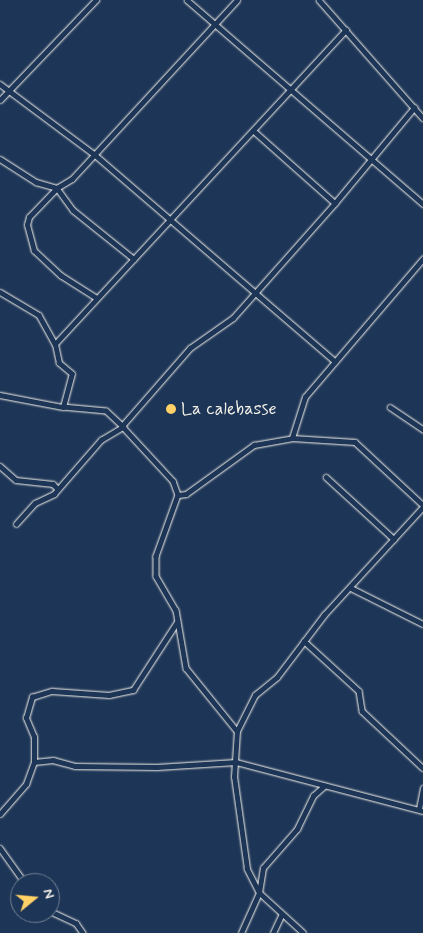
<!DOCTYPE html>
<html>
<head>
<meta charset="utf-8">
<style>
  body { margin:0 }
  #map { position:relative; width:423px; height:933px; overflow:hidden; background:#1d3557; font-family:Mynerve,sans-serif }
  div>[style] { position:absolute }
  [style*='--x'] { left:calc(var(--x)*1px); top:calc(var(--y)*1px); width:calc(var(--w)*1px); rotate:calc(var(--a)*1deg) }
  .roads { filter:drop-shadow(0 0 1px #f4f1e8) drop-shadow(0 0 1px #f4f1e8) }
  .minor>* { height:4.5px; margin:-2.25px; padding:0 2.25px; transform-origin:2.25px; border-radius:2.25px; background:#1d3557 }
  .dots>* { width:14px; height:14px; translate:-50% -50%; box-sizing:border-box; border:2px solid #1d3557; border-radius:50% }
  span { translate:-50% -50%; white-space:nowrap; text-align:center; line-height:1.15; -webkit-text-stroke:4.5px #1d3557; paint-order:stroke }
  .poi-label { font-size:18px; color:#f4f1e8 }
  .left { translate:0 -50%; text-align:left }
  .north { position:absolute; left:10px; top:873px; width:50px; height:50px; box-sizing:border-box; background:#1d3557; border:1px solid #738091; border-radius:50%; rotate:73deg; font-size:14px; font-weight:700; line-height:20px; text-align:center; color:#f4f1e8 }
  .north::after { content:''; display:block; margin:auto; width:18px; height:22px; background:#ffd166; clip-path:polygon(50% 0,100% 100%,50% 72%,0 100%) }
</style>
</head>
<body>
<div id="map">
  <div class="roads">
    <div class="minor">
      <div style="--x:187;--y:0;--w:312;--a:40.8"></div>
      <div style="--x:319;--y:0;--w:157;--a:48.6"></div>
      <div style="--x:0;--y:84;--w:117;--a:36.7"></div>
      <div style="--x:94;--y:154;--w:318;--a:40.7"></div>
      <div style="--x:0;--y:100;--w:139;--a:-46.2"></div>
      <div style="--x:255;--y:132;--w:107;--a:41.6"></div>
      <div style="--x:335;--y:203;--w:124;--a:-50.3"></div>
      <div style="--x:0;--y:159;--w:43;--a:32.6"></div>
      <div style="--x:36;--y:182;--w:22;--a:16"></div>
      <div style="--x:57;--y:188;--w:17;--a:-31"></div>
      <div style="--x:72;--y:179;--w:243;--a:-47.3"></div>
      <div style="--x:0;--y:292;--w:45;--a:30.5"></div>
      <div style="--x:39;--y:315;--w:33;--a:61"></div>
      <div style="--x:55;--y:344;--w:428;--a:-47.2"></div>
      <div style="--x:96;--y:298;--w:41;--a:-147.8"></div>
      <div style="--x:61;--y:276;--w:37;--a:-137"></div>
      <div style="--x:34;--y:251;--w:27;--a:-105"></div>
      <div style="--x:27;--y:225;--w:8;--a:-76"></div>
      <div style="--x:29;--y:217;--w:40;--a:-46"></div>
      <div style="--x:57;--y:188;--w:27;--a:54"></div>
      <div style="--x:73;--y:210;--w:78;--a:38.8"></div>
      <div style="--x:0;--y:395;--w:64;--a:10.8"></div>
      <div style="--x:390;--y:407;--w:40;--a:34"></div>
      <div style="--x:122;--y:426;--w:103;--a:-48.9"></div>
      <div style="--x:190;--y:348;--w:52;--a:-34.9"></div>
      <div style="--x:233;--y:318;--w:154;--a:-48.4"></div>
      <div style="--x:123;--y:427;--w:74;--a:47.2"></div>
      <div style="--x:173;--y:481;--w:15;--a:70"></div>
      <div style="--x:178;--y:495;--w:65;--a:109.8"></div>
      <div style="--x:156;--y:556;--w:20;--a:90"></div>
      <div style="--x:156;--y:576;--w:39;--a:60"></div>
      <div style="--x:176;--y:610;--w:59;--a:80.2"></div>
      <div style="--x:186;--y:668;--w:81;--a:51"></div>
      <div style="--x:292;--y:438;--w:43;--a:-72.4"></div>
      <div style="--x:305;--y:397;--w:182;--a:-49.5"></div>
      <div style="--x:0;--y:466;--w:21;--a:41"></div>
      <div style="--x:16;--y:480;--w:37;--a:6"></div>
      <div style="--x:53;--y:484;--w:7;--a:45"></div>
      <div style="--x:326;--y:477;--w:92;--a:42.4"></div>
      <div style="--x:178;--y:495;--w:8;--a:-7"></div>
      <div style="--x:186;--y:494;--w:84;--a:-35.8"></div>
      <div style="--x:254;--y:445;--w:39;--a:-10"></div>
      <div style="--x:292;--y:438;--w:63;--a:3.6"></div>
      <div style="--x:355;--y:442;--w:93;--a:42.8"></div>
      <div style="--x:16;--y:524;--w:28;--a:-48"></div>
      <div style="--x:35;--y:503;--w:21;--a:-25"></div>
      <div style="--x:54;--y:494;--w:72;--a:-49"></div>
      <div style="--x:101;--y:440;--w:26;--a:-31"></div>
      <div style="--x:123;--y:427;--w:23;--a:-137"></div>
      <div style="--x:106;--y:411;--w:43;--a:-174.7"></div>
      <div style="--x:63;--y:407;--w:34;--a:-75"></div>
      <div style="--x:72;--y:374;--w:17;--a:-140"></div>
      <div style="--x:59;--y:363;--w:19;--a:-102"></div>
      <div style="--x:351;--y:588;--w:80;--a:26.6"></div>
      <div style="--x:304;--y:641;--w:74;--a:42.3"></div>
      <div style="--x:359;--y:691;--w:20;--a:81"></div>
      <div style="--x:362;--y:711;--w:83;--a:43.1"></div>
      <div style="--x:34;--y:762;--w:25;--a:-90"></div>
      <div style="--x:34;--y:737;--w:21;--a:-113"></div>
      <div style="--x:26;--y:718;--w:22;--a:-74"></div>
      <div style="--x:32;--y:697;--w:21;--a:-17"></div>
      <div style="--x:52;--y:691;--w:57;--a:4"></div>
      <div style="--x:109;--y:695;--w:25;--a:-12"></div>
      <div style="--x:133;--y:690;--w:81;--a:-57.1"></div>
      <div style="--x:419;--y:809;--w:21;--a:-79"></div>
      <div style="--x:0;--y:814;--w:40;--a:-49"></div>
      <div style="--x:26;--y:784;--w:23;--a:-70"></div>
      <div style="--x:34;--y:762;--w:19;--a:-6"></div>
      <div style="--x:53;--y:760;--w:23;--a:15"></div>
      <div style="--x:75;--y:766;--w:82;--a:0.7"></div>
      <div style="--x:157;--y:767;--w:79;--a:-3.6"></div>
      <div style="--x:236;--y:762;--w:193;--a:14.7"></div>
      <div style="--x:0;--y:848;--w:43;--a:54.5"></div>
      <div style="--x:50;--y:911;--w:29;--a:25"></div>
      <div style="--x:76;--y:923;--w:12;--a:55"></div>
      <div style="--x:241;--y:933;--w:44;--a:-65.8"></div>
      <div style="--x:259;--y:893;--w:25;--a:-81"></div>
      <div style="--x:263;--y:868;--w:52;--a:-48.9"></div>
      <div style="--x:297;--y:829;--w:37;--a:-64"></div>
      <div style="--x:313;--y:796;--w:15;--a:-42"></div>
      <div style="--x:273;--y:933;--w:19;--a:-65"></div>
      <div style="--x:303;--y:933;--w:59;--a:-137.7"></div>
      <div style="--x:259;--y:893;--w:27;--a:-117"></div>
      <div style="--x:247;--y:869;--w:93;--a:-98"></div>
      <div style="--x:234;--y:777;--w:46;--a:-86.3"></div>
      <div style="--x:237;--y:731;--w:40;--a:-63.4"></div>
      <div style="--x:255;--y:695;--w:28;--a:-39"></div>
      <div style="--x:277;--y:677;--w:78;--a:-52.8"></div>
      <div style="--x:324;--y:615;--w:147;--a:-47.5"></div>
    </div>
  </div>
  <div class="dots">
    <div style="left:171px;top:409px;background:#ffd166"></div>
  </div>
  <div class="poi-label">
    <span class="left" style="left:181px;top:409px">La calebasse</span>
  </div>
  <div class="north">N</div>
</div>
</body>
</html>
